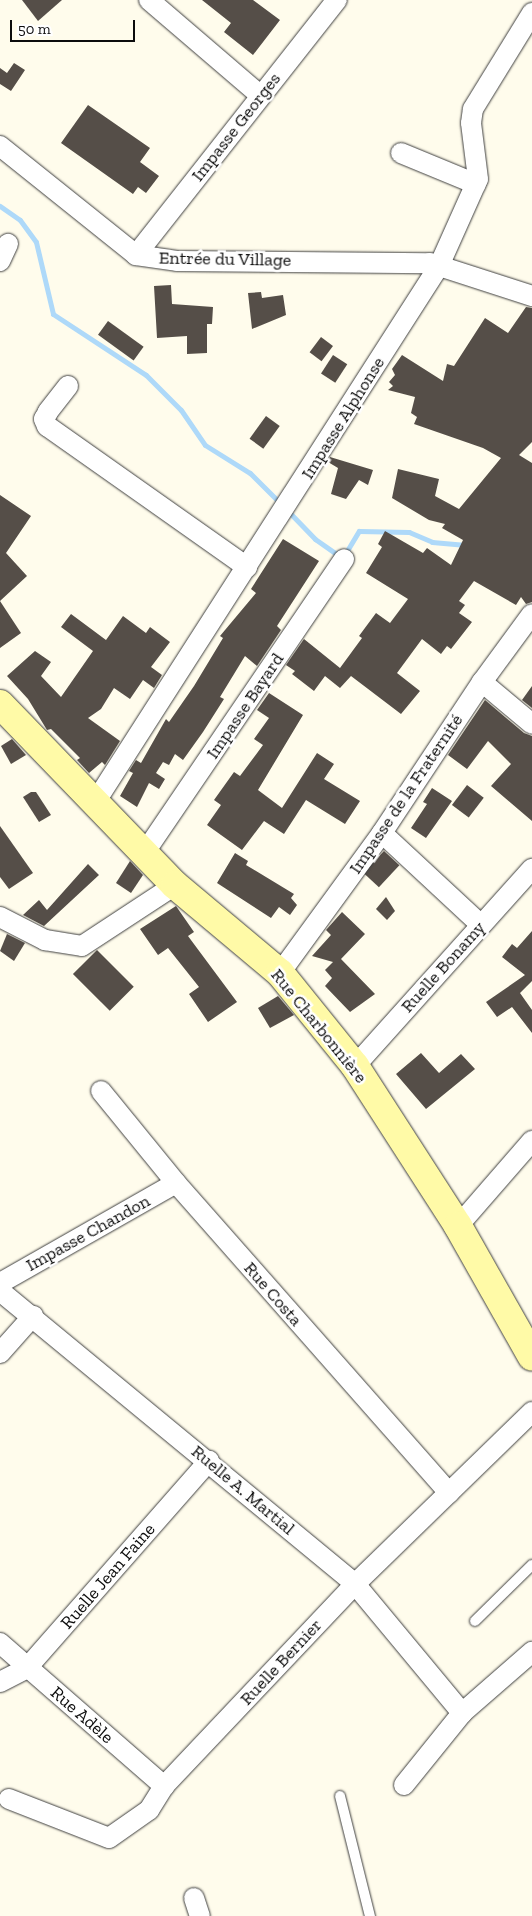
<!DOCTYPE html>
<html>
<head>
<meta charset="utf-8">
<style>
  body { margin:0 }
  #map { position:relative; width:532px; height:1916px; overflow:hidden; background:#fffcec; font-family:"Zilla Slab",serif }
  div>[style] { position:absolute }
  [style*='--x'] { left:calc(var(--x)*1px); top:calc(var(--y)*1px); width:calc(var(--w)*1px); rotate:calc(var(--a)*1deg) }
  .stream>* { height:5px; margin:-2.5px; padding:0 2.5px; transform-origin:2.5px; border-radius:2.5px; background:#aed9f9 }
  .building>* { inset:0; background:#554e48; transform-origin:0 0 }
  .roads { filter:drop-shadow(0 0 1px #3f3f3f) drop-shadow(0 0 1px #3f3f3f) }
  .lane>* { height:10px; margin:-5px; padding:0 5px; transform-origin:5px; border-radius:5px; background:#fff }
  .street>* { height:20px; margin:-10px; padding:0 10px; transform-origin:10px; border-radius:10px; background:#fff }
  .secondary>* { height:28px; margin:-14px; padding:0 14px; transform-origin:14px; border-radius:14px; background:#fffaa7 }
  span { translate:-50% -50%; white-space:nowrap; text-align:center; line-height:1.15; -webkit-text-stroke:5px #fff; paint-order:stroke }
  .street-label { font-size:18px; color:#0c0c0c }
  .scale { position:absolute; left:10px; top:20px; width:125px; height:22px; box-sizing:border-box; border:2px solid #0c0c0c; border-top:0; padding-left:6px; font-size:15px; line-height:18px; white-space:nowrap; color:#0c0c0c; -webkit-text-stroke:4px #fff; paint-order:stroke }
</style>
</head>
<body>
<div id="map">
  <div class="stream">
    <div style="--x:0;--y:206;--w:24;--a:35"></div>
    <div style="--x:20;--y:220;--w:27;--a:54"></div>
    <div style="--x:36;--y:242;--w:74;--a:76.7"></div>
    <div style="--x:53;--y:314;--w:111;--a:33.3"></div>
    <div style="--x:146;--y:375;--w:49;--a:45"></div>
    <div style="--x:181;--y:410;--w:42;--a:55.6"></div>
    <div style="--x:205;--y:445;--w:53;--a:31.9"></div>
    <div style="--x:250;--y:473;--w:45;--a:45"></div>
    <div style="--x:288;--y:511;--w:39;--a:46"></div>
    <div style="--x:315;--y:539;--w:29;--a:35"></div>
    <div style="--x:345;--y:554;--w:27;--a:-59"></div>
    <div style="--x:359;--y:531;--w:50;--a:1.1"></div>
    <div style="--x:409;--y:532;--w:25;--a:23"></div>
    <div style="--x:432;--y:542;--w:34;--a:5"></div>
  </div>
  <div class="building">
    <div style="clip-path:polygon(22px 0,62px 0,38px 21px)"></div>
    <div style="clip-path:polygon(202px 0,253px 0,280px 20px,253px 55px,224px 32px,231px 23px)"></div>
    <div style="clip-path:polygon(14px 63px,25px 70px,11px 91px,0 84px,0 68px,7px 73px)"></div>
    <div style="clip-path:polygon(88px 105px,150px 148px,140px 162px,159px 176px,146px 193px,138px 187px,133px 194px,61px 143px)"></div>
    <div style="clip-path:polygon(171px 285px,172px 304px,213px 307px,212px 324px,207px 324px,207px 353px,187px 354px,187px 336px,157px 338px,154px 286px)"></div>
    <div style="clip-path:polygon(261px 292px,262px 298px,283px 295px,286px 315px,252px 329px,248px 293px)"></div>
    <div style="clip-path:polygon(526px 307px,532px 308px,532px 442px,519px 455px,532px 463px,532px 602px,526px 604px,521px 597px,516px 605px,474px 581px,459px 601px,465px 605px,459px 613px,472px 622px,451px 649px,447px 646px,441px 654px,422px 639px,397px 673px,420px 691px,401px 714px,351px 676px,340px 688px,325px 676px,314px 691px,292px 674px,295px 671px,286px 665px,304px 639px,340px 668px,362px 638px,359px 636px,376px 613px,390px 623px,408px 599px,366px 573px,382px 547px,378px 544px,385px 531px,423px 553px,427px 548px,451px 565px,463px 540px,442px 528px,445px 524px,429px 520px,392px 498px,398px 469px,439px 479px,435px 496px,459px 509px,501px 458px,483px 448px,414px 424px,417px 417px,411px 413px,415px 397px,388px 390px,393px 386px,389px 382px,395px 375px,392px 369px,402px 355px,443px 381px,447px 364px,454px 366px,485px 318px,508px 333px)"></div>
    <div style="left:108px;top:321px;width:44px;height:17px;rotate:36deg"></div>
    <div style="left:321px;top:337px;width:15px;height:19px;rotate:37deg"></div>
    <div style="left:333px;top:355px;width:17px;height:22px;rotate:33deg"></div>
    <div style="left:266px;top:416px;width:17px;height:28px;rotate:36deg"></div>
    <div style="clip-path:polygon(330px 457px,373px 470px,368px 485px,359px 480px,346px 499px,331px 494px,338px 468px,328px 462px)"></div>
    <div style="clip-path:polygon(0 495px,31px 516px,6px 553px,27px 576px,0 601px,21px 633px,0 648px)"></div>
    <div style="clip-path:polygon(283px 539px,319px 561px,277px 626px,281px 630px,257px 666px,245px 656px,220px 697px,224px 699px,203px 732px,183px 760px,175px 754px,169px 765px,163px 762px,156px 773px,165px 779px,159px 789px,149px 783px,137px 807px,120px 796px,133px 773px,129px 771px,136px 760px,141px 763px,166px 719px,169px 722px,194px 686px,223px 638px,220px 636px,256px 593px,251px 589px)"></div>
    <div style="clip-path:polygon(71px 614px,106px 640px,123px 616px,146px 633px,150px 627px,170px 642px,151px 667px,162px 675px,154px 688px,143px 680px,130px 699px,114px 688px,101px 709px,88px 718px,120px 741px,105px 765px,102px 762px,89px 773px,77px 760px,80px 758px,51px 729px,47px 730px,28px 699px,7px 676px,35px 651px,51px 662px,41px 676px,61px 697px,93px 651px,61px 627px)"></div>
    <div style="clip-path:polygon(532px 686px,532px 708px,522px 700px)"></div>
    <div style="clip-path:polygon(269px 693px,303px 715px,258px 790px,282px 808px,317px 753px,334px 764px,324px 779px,360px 801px,345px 824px,306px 800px,284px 834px,264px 821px,242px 850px,207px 825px,221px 805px,214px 800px,234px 772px,240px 776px,263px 745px,254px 739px,269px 718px,257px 710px)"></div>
    <div style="clip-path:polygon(485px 700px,524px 733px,532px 736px,532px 821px,491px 786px,511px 764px,488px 741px,467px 769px,448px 755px)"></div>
    <div style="clip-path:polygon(12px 739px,26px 755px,11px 764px,1px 746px)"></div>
    <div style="left:467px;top:785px;width:21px;height:25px;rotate:37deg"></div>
    <div style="clip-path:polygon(432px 788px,452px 801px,426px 838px,411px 828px,427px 804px,423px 802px)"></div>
    <div style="clip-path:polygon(31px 792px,36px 792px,51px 815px,39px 822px,23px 797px)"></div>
    <div style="clip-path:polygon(0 826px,33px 873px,9px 889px,0 877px)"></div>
    <div style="left:384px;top:851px;width:21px;height:30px;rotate:43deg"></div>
    <div style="clip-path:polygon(235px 853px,248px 861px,246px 865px,294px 894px,291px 898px,297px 905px,290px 915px,279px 907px,271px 918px,217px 883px)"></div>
    <div style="clip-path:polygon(130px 861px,143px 875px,131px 893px,116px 883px)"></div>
    <div style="clip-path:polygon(88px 864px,99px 875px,44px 926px,23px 915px,39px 900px,47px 910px)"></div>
    <div style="clip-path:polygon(386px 897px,395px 911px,387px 920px,376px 909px)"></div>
    <div style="clip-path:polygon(176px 906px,194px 932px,188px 936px,237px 1002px,208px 1022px,189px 994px,199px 987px,168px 948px,158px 955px,140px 929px)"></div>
    <div style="clip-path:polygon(342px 912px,365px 934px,341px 959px,375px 994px,350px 1012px,325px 986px,332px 978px,325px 970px,333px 962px,312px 956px,331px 935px,326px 930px)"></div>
    <div style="clip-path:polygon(532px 931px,532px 981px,520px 993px,532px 1010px,532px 1033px,512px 1007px,497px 1017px,486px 1002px,525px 975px,502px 957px,512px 944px,517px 948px)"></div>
    <div style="clip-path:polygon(7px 934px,25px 943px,14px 961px,0 951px)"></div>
    <div style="left:97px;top:950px;width:52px;height:34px;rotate:45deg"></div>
    <div style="clip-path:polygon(278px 996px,294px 1015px,270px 1028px,258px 1008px)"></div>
    <div style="clip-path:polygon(421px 1053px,439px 1073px,461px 1054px,475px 1069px,426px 1109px,396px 1074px)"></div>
  </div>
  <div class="roads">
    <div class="lane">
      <div style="--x:475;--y:1621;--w:80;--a:-44.5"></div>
      <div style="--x:340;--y:1796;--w:124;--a:76"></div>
    </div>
    <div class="street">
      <div style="--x:149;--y:0;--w:146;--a:40.6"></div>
      <div style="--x:0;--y:146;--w:174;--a:38.7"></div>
      <div style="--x:136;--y:255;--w:41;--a:8.3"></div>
      <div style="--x:177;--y:261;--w:253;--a:0.5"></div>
      <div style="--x:430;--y:263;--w:107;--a:17.9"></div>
      <div style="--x:401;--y:153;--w:81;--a:22.5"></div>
      <div style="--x:136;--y:255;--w:325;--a:-51.8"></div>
      <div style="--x:0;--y:261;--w:19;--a:-65"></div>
      <div style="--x:68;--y:386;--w:33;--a:128"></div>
      <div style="--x:48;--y:412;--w:8;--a:120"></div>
      <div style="--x:44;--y:419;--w:8;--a:67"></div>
      <div style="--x:47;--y:426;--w:245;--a:35.2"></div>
      <div style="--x:482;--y:682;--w:65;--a:40"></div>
      <div style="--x:94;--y:804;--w:639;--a:-57.33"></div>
      <div style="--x:439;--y:266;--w:95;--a:-65.9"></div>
      <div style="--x:478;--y:179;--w:56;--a:-97.1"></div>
      <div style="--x:471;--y:123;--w:14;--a:-82"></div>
      <div style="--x:473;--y:109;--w:113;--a:-58.4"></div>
      <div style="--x:382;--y:833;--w:135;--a:42.9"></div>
      <div style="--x:145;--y:852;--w:354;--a:-55.8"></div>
      <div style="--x:0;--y:917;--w:51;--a:27.1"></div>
      <div style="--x:45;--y:940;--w:37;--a:9"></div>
      <div style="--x:82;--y:946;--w:111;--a:-33.3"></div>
      <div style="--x:280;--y:973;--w:173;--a:-53.9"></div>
      <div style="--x:382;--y:833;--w:181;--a:-56.5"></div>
      <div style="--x:482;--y:682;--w:84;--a:-53.7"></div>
      <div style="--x:355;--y:1066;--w:265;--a:-48.1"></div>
      <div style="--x:101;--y:1091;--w:119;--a:50.8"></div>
      <div style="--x:176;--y:1183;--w:413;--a:48.6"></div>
      <div style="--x:458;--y:1226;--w:113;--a:-49"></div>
      <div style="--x:0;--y:1283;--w:202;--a:-29.6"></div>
      <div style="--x:0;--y:1291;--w:460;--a:39.5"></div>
      <div style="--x:355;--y:1584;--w:168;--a:50.3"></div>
      <div style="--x:0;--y:1353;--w:50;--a:-48.3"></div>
      <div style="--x:0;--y:1643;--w:218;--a:41.1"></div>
      <div style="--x:0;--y:1682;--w:30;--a:-27"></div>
      <div style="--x:27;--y:1668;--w:276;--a:-48.7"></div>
      <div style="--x:404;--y:1785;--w:92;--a:-51.1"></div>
      <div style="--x:462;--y:1713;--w:93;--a:-41.1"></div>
      <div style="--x:9;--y:1799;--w:107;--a:21.3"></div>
      <div style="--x:109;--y:1838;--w:49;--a:-35"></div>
      <div style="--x:149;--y:1810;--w:28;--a:-58"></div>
      <div style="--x:164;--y:1786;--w:278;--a:-46.6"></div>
      <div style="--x:355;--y:1584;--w:247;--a:-44.2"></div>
      <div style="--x:194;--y:1898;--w:19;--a:72"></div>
    </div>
    <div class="secondary">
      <div style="--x:0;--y:704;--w:252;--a:46"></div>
      <div style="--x:175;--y:885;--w:137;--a:40"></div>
      <div style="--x:280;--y:973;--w:119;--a:51.1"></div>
      <div style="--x:355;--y:1066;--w:190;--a:57.2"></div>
      <div style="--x:458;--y:1226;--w:150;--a:60.5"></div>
    </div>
  </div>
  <div class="street-label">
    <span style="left:236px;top:127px;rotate:-52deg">Impasse Georges</span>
    <span style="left:225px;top:259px;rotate:1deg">Entrée du Village</span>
    <span style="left:343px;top:418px;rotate:-58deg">Impasse Alphonse</span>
    <span style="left:245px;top:706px;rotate:-56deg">Impasse Bayard</span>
    <span style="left:406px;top:794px;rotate:-56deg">Impasse de la Fraternité</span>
    <span style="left:443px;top:967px;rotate:-48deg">Ruelle Bonamy</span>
    <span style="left:319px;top:1026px;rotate:51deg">Rue Charbonnière</span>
    <span style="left:88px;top:1233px;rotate:-29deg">Impasse Chandon</span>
    <span style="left:273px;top:1294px;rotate:49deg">Rue Costa</span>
    <span style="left:243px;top:1490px;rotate:40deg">Ruelle A. Martial</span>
    <span style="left:108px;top:1576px;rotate:-49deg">Ruelle Jean Faine</span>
    <span style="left:281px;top:1662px;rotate:-47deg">Ruelle Bernier</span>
    <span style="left:82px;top:1715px;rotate:41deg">Rue Adèle</span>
  </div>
  <div class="scale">50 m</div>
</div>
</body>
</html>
